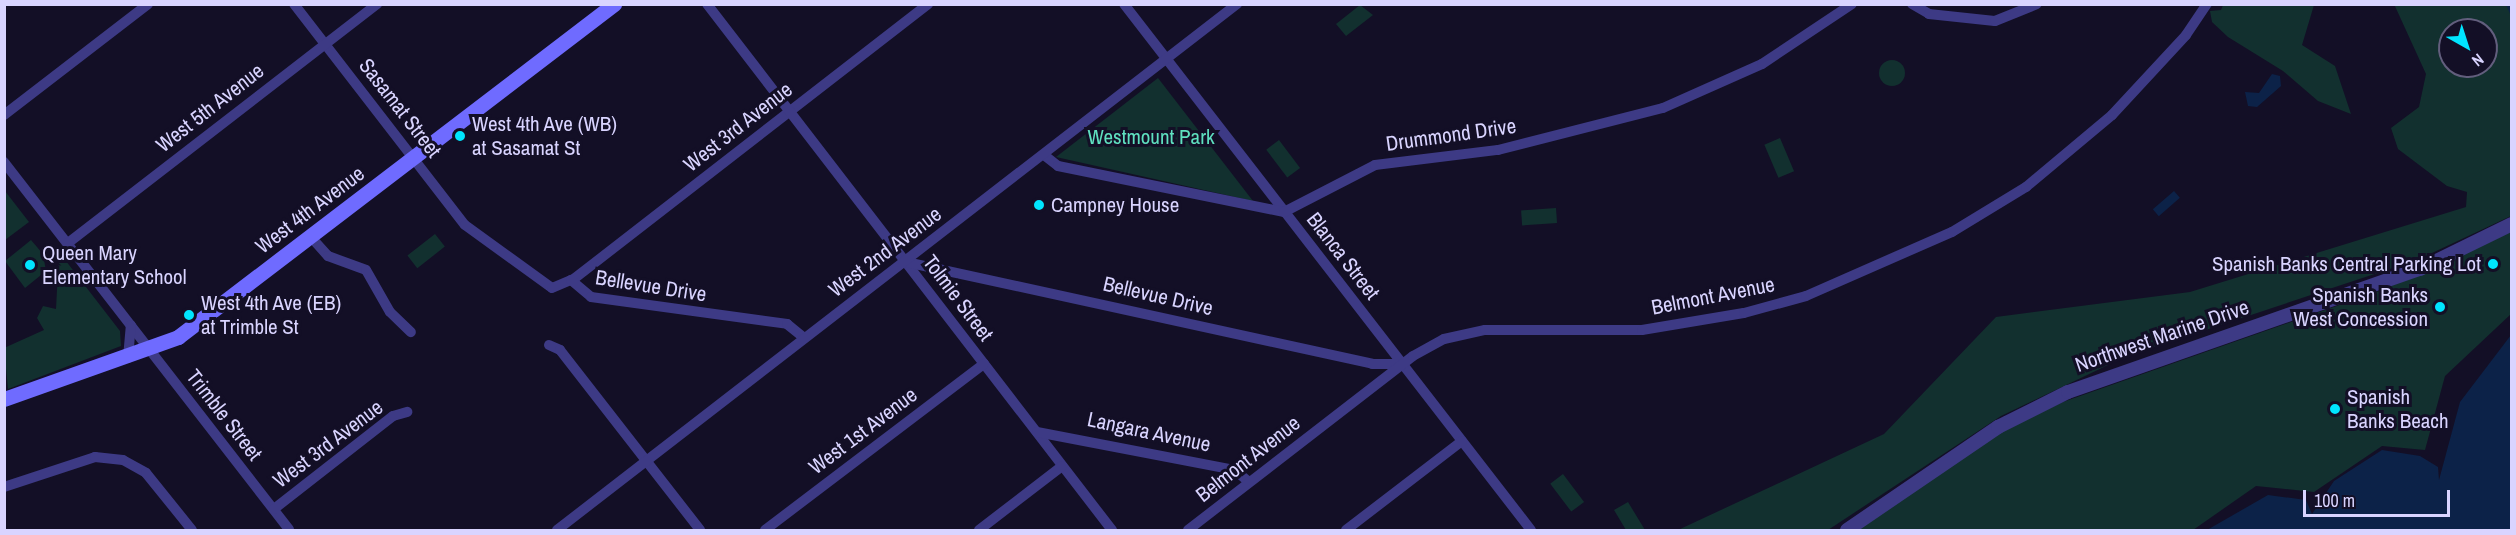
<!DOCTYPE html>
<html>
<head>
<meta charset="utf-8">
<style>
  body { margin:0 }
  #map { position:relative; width:2516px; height:535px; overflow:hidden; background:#130f26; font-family:"Archivo Narrow",sans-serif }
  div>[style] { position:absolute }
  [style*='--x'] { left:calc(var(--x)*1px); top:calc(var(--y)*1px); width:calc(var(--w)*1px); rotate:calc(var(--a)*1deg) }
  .green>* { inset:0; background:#12302f; transform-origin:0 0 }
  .round { border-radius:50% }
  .water>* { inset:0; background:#0c2248; transform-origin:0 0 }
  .stream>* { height:3px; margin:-1.5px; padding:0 1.5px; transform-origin:1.5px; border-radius:1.5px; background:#0c2248 }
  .minor>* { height:10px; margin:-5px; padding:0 5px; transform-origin:5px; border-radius:5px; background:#3d3a85 }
  .tertiary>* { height:14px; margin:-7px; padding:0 7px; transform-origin:7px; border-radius:7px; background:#3d3a85 }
  .secondary>* { height:15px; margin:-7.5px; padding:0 7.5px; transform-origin:7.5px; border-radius:7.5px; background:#6f6bff }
  .dots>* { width:16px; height:16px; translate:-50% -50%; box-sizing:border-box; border:3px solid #130f26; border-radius:50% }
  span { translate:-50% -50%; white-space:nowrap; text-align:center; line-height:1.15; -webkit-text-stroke:6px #130f26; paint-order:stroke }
  .street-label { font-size:21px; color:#d9d4ff }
  .poi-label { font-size:21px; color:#d9d4ff }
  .left { translate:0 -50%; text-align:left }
  .right { translate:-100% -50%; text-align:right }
  .park-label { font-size:21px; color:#5fe0c0 }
  .frame { position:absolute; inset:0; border:6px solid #d9d4ff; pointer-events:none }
  .north { position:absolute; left:2438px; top:18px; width:60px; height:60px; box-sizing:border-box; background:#130f26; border:2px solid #625e7d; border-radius:50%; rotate:141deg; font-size:16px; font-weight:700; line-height:24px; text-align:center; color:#d9d4ff }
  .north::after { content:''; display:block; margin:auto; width:21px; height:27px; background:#00e5ff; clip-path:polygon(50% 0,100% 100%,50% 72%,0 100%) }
  .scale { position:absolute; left:2303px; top:490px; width:147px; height:27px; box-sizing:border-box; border:3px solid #d9d4ff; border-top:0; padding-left:8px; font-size:18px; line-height:21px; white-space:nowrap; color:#d9d4ff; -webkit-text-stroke:4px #130f26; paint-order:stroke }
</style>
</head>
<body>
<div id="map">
  <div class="green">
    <div style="clip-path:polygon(evenodd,2394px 4px,2511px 5px,2511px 216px,2417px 260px,2127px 356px,2001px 416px,1828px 530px,1678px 530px,1884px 434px,1996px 317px,2190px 292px,2466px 207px,2467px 192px,2447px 186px,2398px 149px,2391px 128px,2419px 107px,2426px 74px,2394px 4px,2450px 30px,2486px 30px,2486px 66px,2450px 66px,2450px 30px)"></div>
    <div style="clip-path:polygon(1360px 5px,1373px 15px,1346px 36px,1336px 24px)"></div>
    <div style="clip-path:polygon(2223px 5px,2314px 5px,2302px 45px,2335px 66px,2351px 114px,2318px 101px,2283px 71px,2228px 37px,2212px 22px,2210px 11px,2221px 10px)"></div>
    <div class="round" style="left:1879px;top:60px;width:26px;height:26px"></div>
    <div style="clip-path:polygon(1158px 78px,1253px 201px,1056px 157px)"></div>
    <div style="left:1780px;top:138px;width:36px;height:17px;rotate:67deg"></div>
    <div style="left:1279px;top:140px;width:35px;height:16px;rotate:53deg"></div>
    <div style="clip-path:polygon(5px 191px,29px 222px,5px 240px)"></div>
    <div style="left:1556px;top:208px;width:15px;height:35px;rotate:86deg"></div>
    <div style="clip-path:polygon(2511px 229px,2511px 314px,2445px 376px,2425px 450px,2382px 446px,2314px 492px,2256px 486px,2193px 530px,1858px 530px,2006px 428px,2063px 402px,2385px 289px)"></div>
    <div style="left:435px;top:234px;width:16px;height:35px;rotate:52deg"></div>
    <div style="clip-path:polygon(31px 240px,43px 254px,46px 271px,25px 288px,5px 261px)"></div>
    <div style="clip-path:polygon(59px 252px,120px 331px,121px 346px,8px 389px,4px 348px,44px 330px,37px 318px,43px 306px,56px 309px)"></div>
    <div style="left:1563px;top:474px;width:35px;height:16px;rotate:53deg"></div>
    <div style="clip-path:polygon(1628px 502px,1645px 530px,1626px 530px,1614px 510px)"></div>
  </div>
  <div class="water">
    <div style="clip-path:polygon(2272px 74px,2280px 76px,2281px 86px,2257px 107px,2248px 106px,2245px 92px,2259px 93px)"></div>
    <div style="left:2174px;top:191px;width:9px;height:28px;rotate:49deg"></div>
    <div style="clip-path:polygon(2511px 335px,2511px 530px,2207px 530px,2268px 495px,2306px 500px,2312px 514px,2334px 481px,2382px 450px,2420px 456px,2438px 467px,2439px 480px,2460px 402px)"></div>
  </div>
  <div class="stream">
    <div style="--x:2507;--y:4;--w:12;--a:66"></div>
  </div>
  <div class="minor">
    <div style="--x:294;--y:4;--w:279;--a:52.3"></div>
    <div style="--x:465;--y:225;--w:107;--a:35.9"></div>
    <div style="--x:552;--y:288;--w:25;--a:-23"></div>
    <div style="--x:575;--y:278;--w:447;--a:-37.8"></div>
    <div style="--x:707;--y:4;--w:664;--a:52.41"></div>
    <div style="--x:1124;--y:4;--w:665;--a:52.27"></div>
    <div style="--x:1912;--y:4;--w:20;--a:30"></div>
    <div style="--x:1929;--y:14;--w:66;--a:6.1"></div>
    <div style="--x:1995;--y:21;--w:45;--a:-22"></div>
    <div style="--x:4;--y:115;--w:182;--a:-37.6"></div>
    <div style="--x:1044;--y:155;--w:18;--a:38"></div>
    <div style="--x:1058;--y:166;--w:231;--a:11.5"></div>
    <div style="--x:1284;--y:212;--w:102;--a:-27.3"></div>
    <div style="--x:1375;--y:165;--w:124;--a:-7"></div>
    <div style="--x:1498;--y:150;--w:170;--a:-14.3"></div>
    <div style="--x:1663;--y:108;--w:108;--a:-24"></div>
    <div style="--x:1762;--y:64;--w:108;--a:-33.7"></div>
    <div style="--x:4;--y:162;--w:465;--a:52.2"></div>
    <div style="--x:310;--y:236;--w:27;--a:48"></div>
    <div style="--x:328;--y:256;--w:40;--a:20.2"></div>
    <div style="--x:366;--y:270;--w:48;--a:60.3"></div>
    <div style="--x:390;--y:312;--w:29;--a:44"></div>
    <div style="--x:68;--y:243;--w:391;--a:-37.7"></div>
    <div style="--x:906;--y:262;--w:477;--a:12.3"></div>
    <div style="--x:1372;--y:364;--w:30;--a:0"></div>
    <div style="--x:571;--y:280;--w:26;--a:40"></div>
    <div style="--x:591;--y:297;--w:198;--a:7.8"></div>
    <div style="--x:787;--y:324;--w:22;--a:39"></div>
    <div style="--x:549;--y:345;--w:12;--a:24"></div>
    <div style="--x:560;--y:350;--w:228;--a:52.1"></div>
    <div style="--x:128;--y:358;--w:33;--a:-85"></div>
    <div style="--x:1037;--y:432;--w:202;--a:10.9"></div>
    <div style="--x:1235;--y:470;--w:18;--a:41"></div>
    <div style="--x:4;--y:487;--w:96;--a:-18.2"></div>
    <div style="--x:95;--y:457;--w:28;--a:6"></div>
    <div style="--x:123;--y:460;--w:26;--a:29"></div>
    <div style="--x:146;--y:473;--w:73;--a:51.1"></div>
    <div style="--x:274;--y:509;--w:151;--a:-38"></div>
    <div style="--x:393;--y:416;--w:15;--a:-16"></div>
    <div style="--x:557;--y:530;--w:860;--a:-37.72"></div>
    <div style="--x:765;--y:530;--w:275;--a:-37.2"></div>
    <div style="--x:979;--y:530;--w:105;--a:-37.6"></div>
    <div style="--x:1188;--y:530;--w:284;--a:-37.7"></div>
    <div style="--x:1413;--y:356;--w:35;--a:-29"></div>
    <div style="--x:1444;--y:339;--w:42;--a:-12.4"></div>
    <div style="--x:1485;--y:330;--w:157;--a:0"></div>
    <div style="--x:1642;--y:330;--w:103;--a:-9.5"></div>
    <div style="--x:1744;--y:313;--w:64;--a:-15.3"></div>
    <div style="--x:1806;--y:296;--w:159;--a:-23.7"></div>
    <div style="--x:1952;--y:232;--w:87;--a:-31.3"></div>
    <div style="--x:2026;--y:187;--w:112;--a:-39.9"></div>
    <div style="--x:2112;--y:115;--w:109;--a:-47.2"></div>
    <div style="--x:2186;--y:35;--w:37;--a:-56"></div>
    <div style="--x:1346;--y:530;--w:146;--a:-37.5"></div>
  </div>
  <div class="tertiary">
    <div style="--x:1847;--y:530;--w:183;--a:-34.3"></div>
    <div style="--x:1998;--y:427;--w:78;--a:-26.6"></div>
    <div style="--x:2068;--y:392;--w:373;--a:-19.3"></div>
    <div style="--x:2420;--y:269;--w:102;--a:-26.1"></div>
  </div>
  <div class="secondary">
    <div style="--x:4;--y:399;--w:185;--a:-19.6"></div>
    <div style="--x:178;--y:337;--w:549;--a:-37.37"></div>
  </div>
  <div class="dots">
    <div style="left:460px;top:136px;background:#00e5ff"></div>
    <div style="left:1039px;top:205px;background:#00e5ff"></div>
    <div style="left:2493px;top:264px;background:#00e5ff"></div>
    <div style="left:30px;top:265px;background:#00e5ff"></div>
    <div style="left:2440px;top:307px;background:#00e5ff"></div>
    <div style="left:189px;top:315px;background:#00e5ff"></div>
    <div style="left:2335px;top:409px;background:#00e5ff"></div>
  </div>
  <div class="street-label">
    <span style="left:210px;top:108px;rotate:-38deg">West 5th Avenue</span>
    <span style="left:400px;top:108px;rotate:52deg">Sasamat Street</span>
    <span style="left:738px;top:127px;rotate:-38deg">West 3rd Avenue</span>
    <span style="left:1451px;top:135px;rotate:-8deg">Drummond Drive</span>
    <span style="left:310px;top:210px;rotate:-37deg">West 4th Avenue</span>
    <span style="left:885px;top:252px;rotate:-37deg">West 2nd Avenue</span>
    <span style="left:1343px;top:256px;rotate:52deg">Blanca Street</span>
    <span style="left:651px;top:286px;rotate:9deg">Bellevue Drive</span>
    <span style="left:1158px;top:296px;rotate:13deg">Bellevue Drive</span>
    <span style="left:1713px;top:296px;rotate:-11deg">Belmont Avenue</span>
    <span style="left:958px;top:298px;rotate:53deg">Tolmie Street</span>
    <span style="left:2162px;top:336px;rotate:-19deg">Northwest Marine Drive</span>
    <span style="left:224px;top:415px;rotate:52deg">Trimble Street</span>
    <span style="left:863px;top:431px;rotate:-37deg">West 1st Avenue</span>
    <span style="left:1149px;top:432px;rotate:12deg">Langara Avenue</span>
    <span style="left:328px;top:444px;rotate:-37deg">West 3rd Avenue</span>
    <span style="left:1248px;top:459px;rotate:-38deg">Belmont Avenue</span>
  </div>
  <div class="poi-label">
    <span class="left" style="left:472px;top:136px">West 4th Ave (WB)<br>at Sasamat St</span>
    <span class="left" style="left:1051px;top:205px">Campney House</span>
    <span class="left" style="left:42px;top:265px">Queen Mary<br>Elementary School</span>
    <span class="right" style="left:2481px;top:264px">Spanish Banks Central Parking Lot</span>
    <span class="right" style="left:2428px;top:307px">Spanish Banks<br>West Concession</span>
    <span class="left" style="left:201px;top:315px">West 4th Ave (EB)<br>at Trimble St</span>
    <span class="left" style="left:2347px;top:409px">Spanish<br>Banks Beach</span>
  </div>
  <div class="park-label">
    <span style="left:1151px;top:137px">Westmount Park</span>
  </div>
  <div class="frame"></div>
  <div class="north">N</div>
  <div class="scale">100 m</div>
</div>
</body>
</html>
